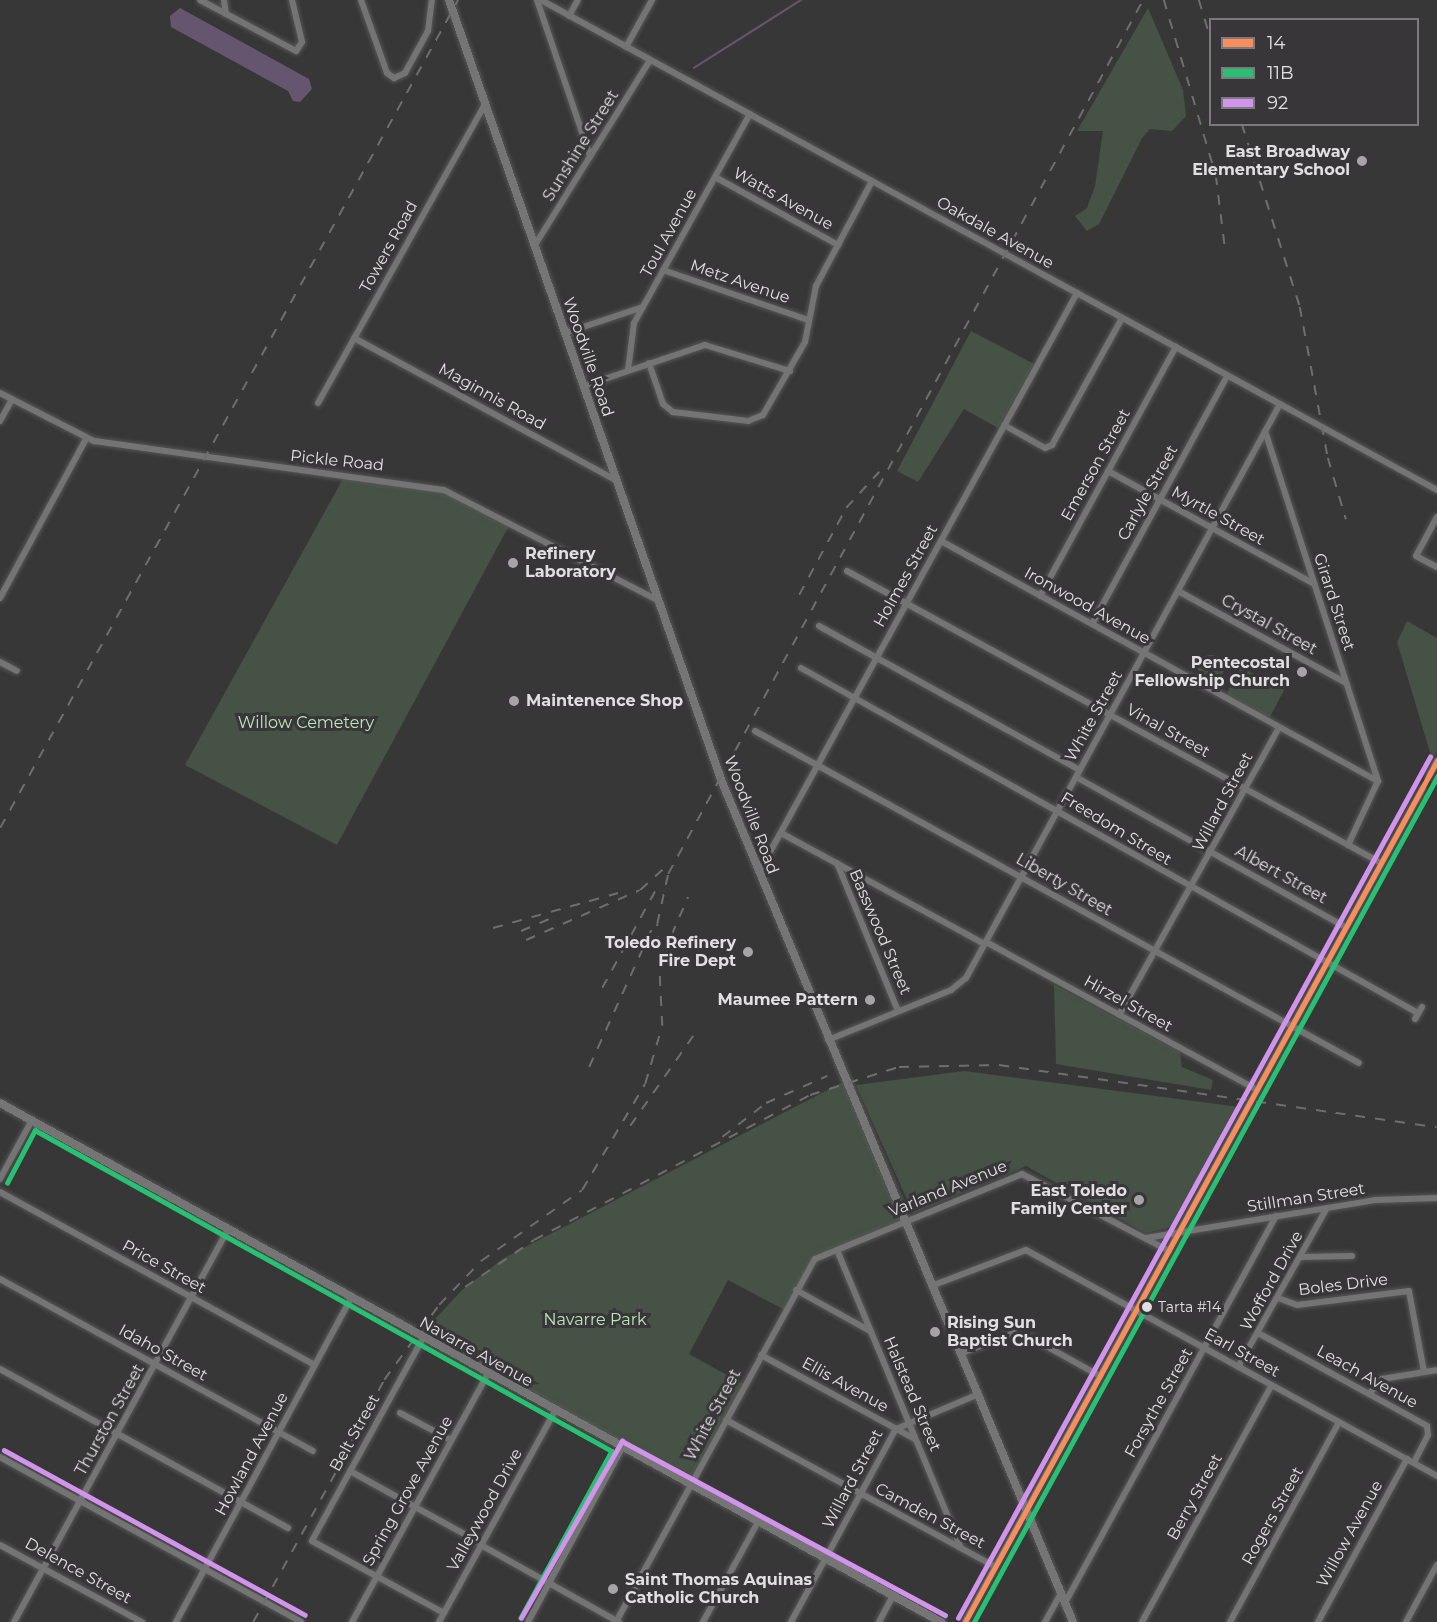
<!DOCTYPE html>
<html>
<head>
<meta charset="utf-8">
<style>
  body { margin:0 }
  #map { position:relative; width:1437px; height:1622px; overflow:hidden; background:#383738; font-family:Montserrat,sans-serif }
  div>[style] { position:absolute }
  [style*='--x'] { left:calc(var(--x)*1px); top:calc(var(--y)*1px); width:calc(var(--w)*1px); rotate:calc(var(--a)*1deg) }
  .green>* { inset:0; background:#455245; transform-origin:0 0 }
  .round { border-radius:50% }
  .water>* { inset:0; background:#66556e }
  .stream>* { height:1.5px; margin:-0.75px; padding:0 0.75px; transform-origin:0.75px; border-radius:0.75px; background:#66556e }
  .minor-tunnel>* { height:6px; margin-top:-3px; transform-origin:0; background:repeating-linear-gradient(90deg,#515051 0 6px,transparent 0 9px) }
  .roads { filter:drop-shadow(0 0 2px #565556) drop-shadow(0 0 2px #565556) }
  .minor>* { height:6px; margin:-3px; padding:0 3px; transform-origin:3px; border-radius:3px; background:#747474 }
  .major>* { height:8px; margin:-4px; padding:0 4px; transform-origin:4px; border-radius:4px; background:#747574 }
  .rail>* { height:1.5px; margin-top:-0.75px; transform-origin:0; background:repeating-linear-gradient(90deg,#6e6e6e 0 10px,transparent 0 20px) }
  .bus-1>* { height:4.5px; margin:-2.25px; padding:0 2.25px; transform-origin:2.25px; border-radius:2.25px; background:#fa8e5a }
  .bus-2>* { height:4.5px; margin:-2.25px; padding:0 2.25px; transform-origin:2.25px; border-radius:2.25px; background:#26c172 }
  .bus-3>* { height:4.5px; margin:-2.25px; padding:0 2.25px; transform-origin:2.25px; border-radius:2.25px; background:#d193ec }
  .dots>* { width:16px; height:16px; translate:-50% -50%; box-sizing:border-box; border:3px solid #383639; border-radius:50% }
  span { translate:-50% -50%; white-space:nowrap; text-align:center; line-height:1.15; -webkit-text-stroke:6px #383639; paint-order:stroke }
  .bus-label { font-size:14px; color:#e1dfe1 }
  .left { translate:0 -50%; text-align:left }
  .street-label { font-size:16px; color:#e1dfe1 }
  .poi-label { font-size:16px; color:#e1dfe1; font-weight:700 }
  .right { translate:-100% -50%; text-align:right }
  .park-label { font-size:16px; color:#b9e6b8 }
  .legend { position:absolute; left:1209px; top:18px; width:210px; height:108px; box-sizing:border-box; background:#383639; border:2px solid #7c7a7c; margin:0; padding:8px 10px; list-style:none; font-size:18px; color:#e1dfe1 }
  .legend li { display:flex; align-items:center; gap:12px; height:30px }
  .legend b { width:30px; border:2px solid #7c7a7c }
</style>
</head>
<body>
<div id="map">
  <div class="green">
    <div style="clip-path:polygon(1148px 8px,1183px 90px,1186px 116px,1172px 131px,1150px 129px,1142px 138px,1099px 224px,1087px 231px,1075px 216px,1087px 208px,1095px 186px,1103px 131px,1077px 131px)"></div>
    <div style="clip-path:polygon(971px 331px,1034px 364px,998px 428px,964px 409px,918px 482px,897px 471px)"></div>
    <div style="clip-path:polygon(345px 475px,444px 490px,511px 522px,337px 845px,185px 765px)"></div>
    <div style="clip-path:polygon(1407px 621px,1437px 638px,1437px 752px,1432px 759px,1397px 642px)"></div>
    <div class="round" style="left:1198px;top:655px;width:26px;height:26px"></div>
    <div style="left:1241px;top:667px;width:49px;height:31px;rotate:28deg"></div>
    <div style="clip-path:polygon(1054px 985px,1180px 1052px,1182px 1067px,1213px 1080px,1211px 1090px,1056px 1064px)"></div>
    <div style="clip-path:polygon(964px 1071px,1240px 1107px,1175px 1226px,1146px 1233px,1026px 1166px,913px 1213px,856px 1085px)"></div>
    <div style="clip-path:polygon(845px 1081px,906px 1221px,815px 1259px,785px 1310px,728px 1280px,689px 1354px,745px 1385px,691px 1485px,419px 1336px,462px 1290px,504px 1258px)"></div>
  </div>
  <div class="water">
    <div style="clip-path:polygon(180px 8px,309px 79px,312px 89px,300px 102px,293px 101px,288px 91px,171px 27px,170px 16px)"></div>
  </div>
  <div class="stream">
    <div style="--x:694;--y:68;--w:127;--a:-32.4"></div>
  </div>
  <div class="minor-tunnel">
    <div style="--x:1423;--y:788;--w:13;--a:-63"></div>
  </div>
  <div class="roads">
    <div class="minor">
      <div style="--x:200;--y:0;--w:109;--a:28"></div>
      <div style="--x:296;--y:51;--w:11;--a:-56"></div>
      <div style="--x:302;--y:42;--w:43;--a:-103.4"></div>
      <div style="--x:224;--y:0;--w:14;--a:82"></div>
      <div style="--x:361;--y:0;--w:77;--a:70.4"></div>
      <div style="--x:387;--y:73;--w:9;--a:36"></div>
      <div style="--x:394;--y:78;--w:12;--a:-24"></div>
      <div style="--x:405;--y:73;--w:48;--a:-61.3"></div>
      <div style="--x:428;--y:31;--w:31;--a:-83"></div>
      <div style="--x:537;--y:0;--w:165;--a:71.2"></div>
      <div style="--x:541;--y:0;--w:1021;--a:28.67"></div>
      <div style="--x:569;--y:16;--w:18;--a:-61"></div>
      <div style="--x:626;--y:47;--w:54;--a:-61"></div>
      <div style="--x:715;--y:177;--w:141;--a:28.9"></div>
      <div style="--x:535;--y:245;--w:218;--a:-58.1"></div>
      <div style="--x:663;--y:270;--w:153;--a:19"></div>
      <div style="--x:565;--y:333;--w:82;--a:-18.4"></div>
      <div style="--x:354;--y:338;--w:299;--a:28.5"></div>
      <div style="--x:649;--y:363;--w:43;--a:71.1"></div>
      <div style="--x:663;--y:404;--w:13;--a:39"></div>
      <div style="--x:673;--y:412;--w:76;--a:6.8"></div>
      <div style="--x:748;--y:421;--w:16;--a:-22"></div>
      <div style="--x:763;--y:415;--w:84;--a:-60.1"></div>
      <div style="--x:805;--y:342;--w:57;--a:-78.9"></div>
      <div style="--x:816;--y:286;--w:119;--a:-61.9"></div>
      <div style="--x:628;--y:370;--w:47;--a:-82.7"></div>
      <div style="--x:634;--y:323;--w:239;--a:-61"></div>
      <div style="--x:584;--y:386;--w:128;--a:-18.7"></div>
      <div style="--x:705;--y:345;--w:89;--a:17"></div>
      <div style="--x:0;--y:393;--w:106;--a:27.1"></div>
      <div style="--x:94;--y:441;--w:353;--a:8"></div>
      <div style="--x:444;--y:490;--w:240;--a:27.3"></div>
      <div style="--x:318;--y:403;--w:342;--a:-60.8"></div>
      <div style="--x:0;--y:421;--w:25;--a:-61"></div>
      <div style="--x:1004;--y:425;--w:47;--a:29.3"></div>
      <div style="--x:1045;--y:448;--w:8;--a:-23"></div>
      <div style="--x:1052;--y:445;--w:145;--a:-61.1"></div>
      <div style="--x:1265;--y:431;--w:368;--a:72.1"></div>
      <div style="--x:1378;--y:781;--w:71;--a:115.1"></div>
      <div style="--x:1108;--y:471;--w:235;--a:28.7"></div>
      <div style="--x:1437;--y:517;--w:44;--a:118.3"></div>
      <div style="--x:1416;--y:556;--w:24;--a:28"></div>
      <div style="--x:941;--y:541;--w:499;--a:28.8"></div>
      <div style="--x:847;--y:571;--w:609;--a:28.67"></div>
      <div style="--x:1178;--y:591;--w:192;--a:28.7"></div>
      <div style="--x:1040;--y:596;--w:284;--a:-61.4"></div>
      <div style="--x:0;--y:598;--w:181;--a:-61.6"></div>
      <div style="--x:1092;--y:624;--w:282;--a:-61.4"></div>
      <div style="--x:819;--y:626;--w:298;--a:28.9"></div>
      <div style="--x:0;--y:662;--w:19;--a:28"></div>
      <div style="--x:801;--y:668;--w:707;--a:29.21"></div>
      <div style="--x:755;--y:731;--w:689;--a:28.8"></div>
      <div style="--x:1429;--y:776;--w:17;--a:-62"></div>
      <div style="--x:1076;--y:777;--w:309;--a:29.1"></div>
      <div style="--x:781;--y:833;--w:232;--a:28.6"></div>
      <div style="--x:837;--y:863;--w:160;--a:67.6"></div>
      <div style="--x:759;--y:872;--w:661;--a:-61.22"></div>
      <div style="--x:986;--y:942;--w:309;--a:28.6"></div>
      <div style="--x:1119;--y:1015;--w:329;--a:-60.9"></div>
      <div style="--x:1415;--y:1019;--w:14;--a:-60"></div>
      <div style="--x:828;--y:1040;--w:133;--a:-22.1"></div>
      <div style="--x:951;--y:990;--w:19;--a:-39"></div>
      <div style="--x:966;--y:978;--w:654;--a:-61.32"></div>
      <div style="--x:0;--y:1179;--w:67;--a:-61.5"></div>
      <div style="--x:0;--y:1192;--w:359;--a:28.8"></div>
      <div style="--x:1146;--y:1238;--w:232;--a:-9.4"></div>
      <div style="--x:1375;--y:1200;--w:62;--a:-1.8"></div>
      <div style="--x:837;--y:1250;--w:323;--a:67.4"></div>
      <div style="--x:1301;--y:1257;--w:51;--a:-1.1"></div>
      <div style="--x:0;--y:1279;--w:357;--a:28.8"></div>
      <div style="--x:934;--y:1285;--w:98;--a:-20.8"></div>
      <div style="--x:1026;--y:1250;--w:469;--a:28.8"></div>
      <div style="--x:796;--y:1290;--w:85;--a:29"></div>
      <div style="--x:1278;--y:1298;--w:20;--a:20"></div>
      <div style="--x:1297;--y:1305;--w:113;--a:-7.1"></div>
      <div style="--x:1409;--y:1291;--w:82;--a:79.5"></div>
      <div style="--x:1258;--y:1333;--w:193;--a:28.8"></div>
      <div style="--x:1427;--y:1426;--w:9;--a:84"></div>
      <div style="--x:1428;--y:1435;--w:31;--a:117"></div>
      <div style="--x:423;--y:1338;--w:231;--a:118.7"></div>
      <div style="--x:312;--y:1541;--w:150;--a:28.6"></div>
      <div style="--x:962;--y:1353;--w:61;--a:-21.1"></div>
      <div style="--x:1019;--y:1331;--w:93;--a:29.1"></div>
      <div style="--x:761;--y:1355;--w:175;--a:28.6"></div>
      <div style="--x:1238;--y:1367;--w:182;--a:-60.8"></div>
      <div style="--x:0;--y:1369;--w:329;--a:28.9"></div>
      <div style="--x:1369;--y:1394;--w:20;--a:-49"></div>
      <div style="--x:1382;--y:1379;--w:56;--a:-9.3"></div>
      <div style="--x:400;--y:1413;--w:58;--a:27.9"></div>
      <div style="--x:726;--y:1420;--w:307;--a:28.6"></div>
      <div style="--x:0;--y:1457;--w:343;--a:28.7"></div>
      <div style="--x:350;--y:1471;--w:151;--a:28.9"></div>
      <div style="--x:0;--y:1545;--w:162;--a:28.5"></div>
      <div style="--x:481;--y:1545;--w:158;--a:29.2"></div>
      <div style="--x:1065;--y:1603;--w:441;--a:-61.4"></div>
      <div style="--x:14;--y:1622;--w:447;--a:-61.4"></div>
      <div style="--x:176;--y:1622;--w:368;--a:-61.6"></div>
      <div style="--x:352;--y:1622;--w:283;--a:-61.3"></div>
      <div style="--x:439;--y:1622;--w:241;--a:-61.2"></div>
      <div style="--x:528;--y:1622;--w:198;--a:-61.6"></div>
      <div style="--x:616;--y:1622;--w:414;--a:-61.3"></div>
      <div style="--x:815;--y:1259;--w:224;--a:-22.3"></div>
      <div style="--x:1022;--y:1174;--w:166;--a:27.6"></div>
      <div style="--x:703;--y:1622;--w:114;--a:-61.2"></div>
      <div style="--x:791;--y:1622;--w:220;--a:-61.5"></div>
      <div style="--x:896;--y:1429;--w:90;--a:-22.9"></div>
      <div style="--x:879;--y:1622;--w:30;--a:-62"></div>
      <div style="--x:965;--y:1622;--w:951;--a:-61.23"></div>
      <div style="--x:1045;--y:1622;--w:33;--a:-61"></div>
      <div style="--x:1142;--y:1622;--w:270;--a:-61.3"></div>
      <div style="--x:1230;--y:1622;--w:228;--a:-61.4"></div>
      <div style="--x:1318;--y:1622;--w:186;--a:-61.4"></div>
      <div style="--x:1406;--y:1622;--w:65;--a:-61.5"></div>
    </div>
    <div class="major">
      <div style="--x:449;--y:0;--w:828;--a:70.76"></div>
      <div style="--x:722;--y:782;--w:910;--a:67.32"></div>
      <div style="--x:0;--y:1103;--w:1075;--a:28.88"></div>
    </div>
  </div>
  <div class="rail">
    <div style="--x:1164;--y:0;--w:183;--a:73.5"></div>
    <div style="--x:1216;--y:175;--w:73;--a:82.9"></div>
    <div style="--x:1199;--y:0;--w:39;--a:73"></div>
    <div style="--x:1242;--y:124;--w:192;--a:72.4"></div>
    <div style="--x:1300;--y:307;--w:154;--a:79.5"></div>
    <div style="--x:1328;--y:458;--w:64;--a:73.6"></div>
    <div style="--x:799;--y:595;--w:99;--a:-61.6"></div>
    <div style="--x:846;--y:508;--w:49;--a:-47.5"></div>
    <div style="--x:0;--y:828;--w:946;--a:-61.05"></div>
    <div style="--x:493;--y:928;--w:130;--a:-15.6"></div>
    <div style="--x:521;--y:931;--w:30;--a:-23"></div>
    <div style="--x:526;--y:940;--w:124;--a:-23.7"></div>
    <div style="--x:640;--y:890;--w:39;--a:-42"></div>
    <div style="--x:663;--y:954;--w:62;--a:-66.3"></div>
    <div style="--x:602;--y:988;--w:119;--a:-61.3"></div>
    <div style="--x:589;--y:1067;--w:157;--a:-65.6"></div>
    <div style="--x:630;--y:1126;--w:110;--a:-55"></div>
    <div style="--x:722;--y:1137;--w:56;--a:-37.7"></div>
    <div style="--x:766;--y:1103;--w:67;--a:-23.9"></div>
    <div style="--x:465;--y:1287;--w:83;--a:-34.3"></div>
    <div style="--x:534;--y:1240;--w:312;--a:-27.7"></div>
    <div style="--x:810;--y:1095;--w:93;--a:-17.5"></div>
    <div style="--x:899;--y:1067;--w:100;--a:-1.1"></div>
    <div style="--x:999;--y:1065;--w:442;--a:8.1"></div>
    <div style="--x:350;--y:1444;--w:72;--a:-62"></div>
    <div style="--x:384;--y:1380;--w:93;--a:-53.7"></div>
    <div style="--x:439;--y:1305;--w:61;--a:-46.3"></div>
    <div style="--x:481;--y:1261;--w:123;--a:-35.1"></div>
    <div style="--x:582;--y:1190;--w:123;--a:-59.3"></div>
    <div style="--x:645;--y:1084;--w:60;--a:-73.7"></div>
    <div style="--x:662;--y:1026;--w:102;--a:-92.8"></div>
    <div style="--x:657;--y:924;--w:51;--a:-77.6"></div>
    <div style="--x:668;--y:874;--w:995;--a:-61.48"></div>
    <div style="--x:253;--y:1622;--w:209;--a:-61.1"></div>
  </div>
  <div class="bus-1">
    <div style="--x:965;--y:1622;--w:982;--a:-61.27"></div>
  </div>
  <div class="bus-2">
    <div style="--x:7;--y:1183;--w:60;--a:-62.2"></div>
    <div style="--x:35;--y:1130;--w:660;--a:29.09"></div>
    <div style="--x:612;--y:1451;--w:190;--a:118.6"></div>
    <div style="--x:974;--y:1622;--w:964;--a:-61.28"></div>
  </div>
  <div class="bus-3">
    <div style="--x:4;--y:1450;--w:343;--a:28.7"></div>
    <div style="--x:521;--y:1618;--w:204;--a:-60.3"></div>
    <div style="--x:622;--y:1441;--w:367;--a:28.3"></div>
    <div style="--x:958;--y:1618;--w:982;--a:-61.27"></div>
  </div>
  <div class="dots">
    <div style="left:1362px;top:161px;background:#a6a4a6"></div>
    <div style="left:513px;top:563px;background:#a6a4a6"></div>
    <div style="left:1302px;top:672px;background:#a6a4a6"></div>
    <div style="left:514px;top:701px;background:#a6a4a6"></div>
    <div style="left:748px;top:952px;background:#a6a4a6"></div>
    <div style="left:870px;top:1000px;background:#a6a4a6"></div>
    <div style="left:1139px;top:1200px;background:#a6a4a6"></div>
    <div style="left:1147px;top:1307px;background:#e1dfe1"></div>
    <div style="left:935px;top:1332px;background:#a6a4a6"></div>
    <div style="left:613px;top:1589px;background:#a6a4a6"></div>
  </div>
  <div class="bus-label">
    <span class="left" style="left:1158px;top:1307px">Tarta #14</span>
  </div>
  <div class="street-label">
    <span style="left:581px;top:146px;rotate:-58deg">Sunshine Street</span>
    <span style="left:783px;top:199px;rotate:29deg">Watts Avenue</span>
    <span style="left:669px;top:233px;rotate:-61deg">Toul Avenue</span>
    <span style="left:995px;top:233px;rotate:29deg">Oakdale Avenue</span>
    <span style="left:389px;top:247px;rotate:-61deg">Towers Road</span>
    <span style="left:740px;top:282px;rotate:19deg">Metz Avenue</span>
    <span style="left:588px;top:357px;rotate:71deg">Woodville Road</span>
    <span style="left:492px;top:397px;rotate:29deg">Maginnis Road</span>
    <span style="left:337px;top:461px;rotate:6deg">Pickle Road</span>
    <span style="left:1096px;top:465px;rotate:-61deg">Emerson Street</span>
    <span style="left:1148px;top:493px;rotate:-61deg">Carlyle Street</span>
    <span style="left:1218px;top:516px;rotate:29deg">Myrtle Street</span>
    <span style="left:906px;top:576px;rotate:-61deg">Holmes Street</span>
    <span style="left:1334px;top:602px;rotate:72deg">Girard Street</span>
    <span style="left:1087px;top:606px;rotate:29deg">Ironwood Avenue</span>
    <span style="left:1269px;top:625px;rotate:29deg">Crystal Street</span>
    <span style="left:1094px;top:716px;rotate:-61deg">White Street</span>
    <span style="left:1168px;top:731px;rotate:29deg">Vinal Street</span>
    <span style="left:1223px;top:802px;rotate:-62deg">Willard Street</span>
    <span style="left:751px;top:815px;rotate:69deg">Woodville Road</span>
    <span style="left:1116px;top:829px;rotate:31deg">Freedom Street</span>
    <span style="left:1281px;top:875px;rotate:29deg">Albert Street</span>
    <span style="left:1064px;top:885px;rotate:30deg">Liberty Street</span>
    <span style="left:880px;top:932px;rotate:67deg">Basswood Street</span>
    <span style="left:1128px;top:1004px;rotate:29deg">Hirzel Street</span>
    <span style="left:948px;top:1189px;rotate:-22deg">Varland Avenue</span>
    <span style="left:1306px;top:1198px;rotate:-9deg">Stillman Street</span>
    <span style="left:164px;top:1267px;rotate:29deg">Price Street</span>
    <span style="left:1272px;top:1281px;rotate:-61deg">Wofford Drive</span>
    <span style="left:1343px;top:1285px;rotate:-7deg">Boles Drive</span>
    <span style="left:476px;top:1352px;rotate:29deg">Navarre Avenue</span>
    <span style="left:163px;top:1353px;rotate:29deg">Idaho Street</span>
    <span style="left:1242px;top:1353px;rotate:29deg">Earl Street</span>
    <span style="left:1367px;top:1377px;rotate:29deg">Leach Avenue</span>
    <span style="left:845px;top:1385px;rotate:29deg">Ellis Avenue</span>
    <span style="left:912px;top:1394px;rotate:67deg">Halstead Street</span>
    <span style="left:1159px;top:1403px;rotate:-61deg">Forsythe Street</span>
    <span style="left:713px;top:1415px;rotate:-62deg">White Street</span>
    <span style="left:110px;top:1420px;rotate:-61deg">Thurston Street</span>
    <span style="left:355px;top:1433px;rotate:-61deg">Belt Street</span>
    <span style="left:252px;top:1454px;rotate:-62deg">Howland Avenue</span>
    <span style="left:853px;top:1479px;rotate:-62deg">Willard Street</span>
    <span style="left:408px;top:1491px;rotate:-61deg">Spring Grove Avenue</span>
    <span style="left:1195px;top:1497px;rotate:-61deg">Berry Street</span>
    <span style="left:485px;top:1510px;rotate:-61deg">Valleywood Drive</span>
    <span style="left:930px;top:1516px;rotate:28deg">Camden Street</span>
    <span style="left:1273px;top:1516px;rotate:-61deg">Rogers Street</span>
    <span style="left:1350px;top:1534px;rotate:-61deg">Willow Avenue</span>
    <span style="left:78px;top:1571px;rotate:29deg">Delence Street</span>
  </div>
  <div class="poi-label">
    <span class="right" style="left:1350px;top:161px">East Broadway<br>Elementary School</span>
    <span class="left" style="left:525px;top:563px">Refinery<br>Laboratory</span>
    <span class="right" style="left:1290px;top:672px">Pentecostal<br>Fellowship Church</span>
    <span class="left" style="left:526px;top:701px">Maintenence Shop</span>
    <span class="right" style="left:736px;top:952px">Toledo Refinery<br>Fire Dept</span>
    <span class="right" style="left:858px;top:1000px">Maumee Pattern</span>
    <span class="right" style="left:1127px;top:1200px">East Toledo<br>Family Center</span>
    <span class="left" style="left:947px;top:1332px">Rising Sun<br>Baptist Church</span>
    <span class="left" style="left:625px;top:1589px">Saint Thomas Aquinas<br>Catholic Church</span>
  </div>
  <div class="park-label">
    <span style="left:306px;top:723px">Willow Cemetery</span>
    <span style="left:595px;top:1320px">Navarre Park</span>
  </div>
  <ul class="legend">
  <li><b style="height:8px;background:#fa8e5a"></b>14</li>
  <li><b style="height:8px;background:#26c172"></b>11B</li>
  <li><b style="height:8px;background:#d193ec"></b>92</li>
  </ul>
</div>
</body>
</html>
